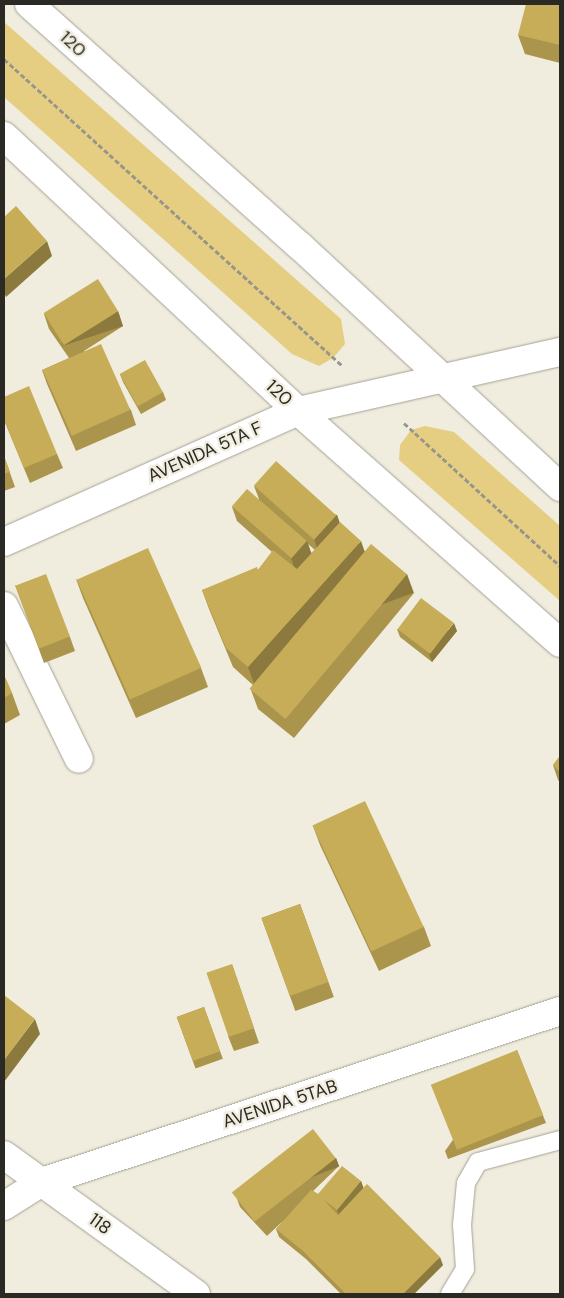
<!DOCTYPE html>
<html>
<head>
<meta charset="utf-8">
<style>
  body { margin:0 }
  #map { position:relative; width:564px; height:1298px; overflow:hidden; background:#f0ecde; font-family:"DM Sans",sans-serif }
  div>[style] { position:absolute }
  [style*='--x'] { left:calc(var(--x)*1px); top:calc(var(--y)*1px); width:calc(var(--w)*1px); rotate:calc(var(--a)*1deg) }
  .green>* { inset:0; background:#e5ce81 }
  .path>* { height:3px; margin-top:-1.5px; transform-origin:0; background:repeating-linear-gradient(90deg,#98958b 0 5px,transparent 0 7.5px) }
  .roads { filter:drop-shadow(0 0 1px #a5a194) drop-shadow(0 0 1px #a5a194) }
  .lane>* { height:18px; margin:-9px; padding:0 9px; transform-origin:9px; border-radius:9px; background:#fff }
  .street>* { height:28px; margin:-14px; padding:0 14px; transform-origin:14px; border-radius:14px; background:#fff }
  .secondary>* { height:28px; margin:-14px; padding:0 14px; transform-origin:14px; border-radius:14px; background:#fff }
  .wall>* { inset:0; background:#ab954c; transform-origin:0 0 }
  .shaded-wall>* { inset:0; background:#8b793e; transform-origin:0 0 }
  .building>* { inset:0; background:#c7ad58; transform-origin:0 0 }
  span { translate:-50% -50%; white-space:nowrap; text-align:center; line-height:1.15; -webkit-text-stroke:4.5px #f0ecde; paint-order:stroke }
  .street-label { font-size:18px; color:#2b2924 }
  .frame { position:absolute; inset:0; border:5px solid #2b2924; pointer-events:none }
</style>
</head>
<body>
<div id="map">
  <div class="green">
    <div style="clip-path:polygon(4px 22px,341px 319px,345px 344px,333px 358px,319px 366px,292px 354px,4px 97px)"></div>
    <div style="clip-path:polygon(425px 426px,454px 432px,560px 526px,560px 601px,399px 460px,400px 445px,411px 430px)"></div>
  </div>
  <div class="path">
    <div style="--x:4;--y:59;--w:457;--a:42.2"></div>
    <div style="--x:404;--y:423;--w:212;--a:42.5"></div>
  </div>
  <div class="roads">
    <div class="lane">
      <div style="--x:450;--y:1294;--w:29;--a:-59"></div>
      <div style="--x:465;--y:1269;--w:44;--a:-93.9"></div>
      <div style="--x:462;--y:1225;--w:42;--a:-84.6"></div>
      <div style="--x:466;--y:1183;--w:24;--a:-60"></div>
      <div style="--x:478;--y:1162;--w:85;--a:-15"></div>
    </div>
    <div class="street">
      <div style="--x:4;--y:542;--w:322;--a:-24"></div>
      <div style="--x:298;--y:411;--w:269;--a:-12.7"></div>
      <div style="--x:4;--y:606;--w:170;--a:63.9"></div>
      <div style="--x:4;--y:1155;--w:237;--a:35.9"></div>
      <div style="--x:4;--y:1206;--w:45;--a:-32.3"></div>
      <div style="--x:42;--y:1182;--w:545;--a:-18.27"></div>
    </div>
    <div class="secondary">
      <div style="--x:29;--y:4;--w:363;--a:41.8"></div>
      <div style="--x:300;--y:246;--w:355;--a:42.8"></div>
      <div style="--x:4;--y:136;--w:403;--a:43.1"></div>
      <div style="--x:298;--y:411;--w:350;--a:41.5"></div>
    </div>
  </div>
  <div class="wall">
    <div style="clip-path:polygon(560px 4px,560px 63px,525px 54px,518px 35px)"></div>
    <div style="clip-path:polygon(118px 311px,123px 326px,84px 351px,131px 410px,136px 425px,76px 451px,47px 384px,42px 370px,69px 358px,49px 329px,44px 314px)"></div>
    <div style="clip-path:polygon(120px 374px,163px 392px,166px 400px,141px 414px,123px 382px)"></div>
    <div style="clip-path:polygon(4px 397px,57px 454px,63px 468px,30px 483px,4px 420px)"></div>
    <div style="clip-path:polygon(4px 456px,15px 487px,4px 491px)"></div>
    <div style="clip-path:polygon(evenodd,254px 486px,337px 515px,339px 522px,365px 552px,414px 593px,294px 738px,258px 709px,251px 690px,254px 686px,233px 667px,209px 609px,202px 590px,258px 570px,272px 552px,237px 521px,232px 507px,259px 499px,254px 486px,308px 544px,315px 550px,311px 553px,308px 544px)"></div>
    <div style="clip-path:polygon(76px 579px,201px 668px,208px 687px,136px 718px,83px 598px)"></div>
    <div style="clip-path:polygon(15px 585px,70px 637px,75px 651px,44px 663px)"></div>
    <div style="clip-path:polygon(397px 629px,457px 631px,432px 662px,400px 637px)"></div>
    <div style="clip-path:polygon(4px 675px,12px 693px,20px 715px,4px 724px)"></div>
    <div style="clip-path:polygon(560px 756px,560px 782px,558px 780px,553px 765px)"></div>
    <div style="clip-path:polygon(313px 826px,424px 927px,431px 946px,379px 971px,320px 845px)"></div>
    <div style="left:300px;top:904px;width:99px;height:41px;rotate:70deg"></div>
    <div style="clip-path:polygon(232px 964px,259px 1043px,234px 1051px,228px 1036px)"></div>
    <div style="left:204px;top:1007px;width:55px;height:29px;rotate:70deg"></div>
    <div style="clip-path:polygon(517px 1050px,546px 1123px,448px 1159px,445px 1151px)"></div>
    <div style="clip-path:polygon(336px 1158px,339px 1166px,313px 1191px,318px 1194px,361px 1181px,363px 1188px,443px 1265px,414px 1294px,341px 1294px,306px 1259px,279px 1237px,276px 1229px,284px 1220px,267px 1236px,240px 1207px,237px 1199px)"></div>
  </div>
  <div class="shaded-wall">
    <div style="clip-path:polygon(47px 241px,52px 256px,6px 297px,4px 292px,4px 279px)"></div>
    <div style="left:118px;top:311px;width:16px;height:63px;rotate:72deg"></div>
    <div style="clip-path:polygon(337px 515px,342px 529px,319px 554px,314px 539px)"></div>
    <div style="clip-path:polygon(307px 541px,312px 555px,296px 573px,291px 558px)"></div>
    <div style="clip-path:polygon(361px 541px,368px 561px,255px 686px,248px 667px)"></div>
    <div style="left:407px;top:574px;width:20px;height:188px;rotate:70deg"></div>
    <div style="clip-path:polygon(454px 623px,457px 631px,432px 662px,429px 654px)"></div>
    <div style="clip-path:polygon(35px 1019px,40px 1034px,4px 1082px,4px 1060px)"></div>
    <div style="left:336px;top:1158px;width:9px;height:100px;rotate:69deg"></div>
    <div style="clip-path:polygon(361px 1181px,364px 1189px,340px 1218px,337px 1210px)"></div>
    <div style="clip-path:polygon(440px 1257px,443px 1265px,414px 1294px,403px 1294px)"></div>
  </div>
  <div class="building">
    <div style="clip-path:polygon(526px 4px,560px 4px,560px 45px,518px 35px)"></div>
    <div style="clip-path:polygon(16px 206px,47px 241px,4px 279px,4px 217px)"></div>
    <div style="left:98px;top:279px;width:38px;height:64px;rotate:58deg"></div>
    <div style="left:101px;top:344px;width:72px;height:64px;rotate:66deg"></div>
    <div style="left:145px;top:360px;width:37px;height:29px;rotate:61deg"></div>
    <div style="clip-path:polygon(29px 386px,57px 454px,24px 468px,4px 419px,4px 397px)"></div>
    <div style="clip-path:polygon(4px 456px,10px 472px,4px 474px)"></div>
    <div style="left:276px;top:461px;width:81px;height:33px;rotate:42deg"></div>
    <div style="left:247px;top:489px;width:79px;height:23px;rotate:41deg"></div>
    <div style="clip-path:polygon(340px 522px,361px 541px,248px 667px,226px 648px,202px 590px,257px 567px,258px 570px,273px 550px,297px 569px)"></div>
    <div style="left:371px;top:544px;width:47px;height:189px;rotate:40deg"></div>
    <div style="left:148px;top:548px;width:131px;height:78px;rotate:66deg"></div>
    <div style="left:46px;top:574px;width:67px;height:33px;rotate:69deg"></div>
    <div style="left:421px;top:598px;width:41px;height:39px;rotate:37deg"></div>
    <div style="clip-path:polygon(4px 675px,12px 693px,4px 698px)"></div>
    <div style="clip-path:polygon(560px 756px,560px 772px,553px 765px)"></div>
    <div style="left:365px;top:801px;width:139px;height:58px;rotate:65deg"></div>
    <div style="left:300px;top:904px;width:83px;height:41px;rotate:70deg"></div>
    <div style="left:232px;top:964px;width:68px;height:27px;rotate:71deg"></div>
    <div style="clip-path:polygon(4px 995px,35px 1019px,4px 1060px)"></div>
    <div style="left:204px;top:1007px;width:47px;height:29px;rotate:70deg"></div>
    <div style="left:517px;top:1050px;width:70px;height:93px;rotate:68deg"></div>
    <div style="left:313px;top:1129px;width:37px;height:103px;rotate:52deg"></div>
    <div style="clip-path:polygon(342px 1166px,361px 1181px,337px 1210px,323px 1199px,338px 1215px,367px 1184px,440px 1257px,403px 1294px,346px 1294px,303px 1251px,276px 1229px,311px 1190px,318px 1194px)"></div>
  </div>
  <div class="street-label">
    <span style="left:73px;top:44px;rotate:43deg">120</span>
    <span style="left:279px;top:393px;rotate:43deg">120</span>
    <span style="left:205px;top:452px;rotate:-24deg">AVENIDA 5TA F</span>
    <span style="left:280px;top:1104px;rotate:-18deg">AVENIDA 5TAB</span>
    <span style="left:100px;top:1224px;rotate:36deg">118</span>
  </div>
  <div class="frame"></div>
</div>
</body>
</html>
